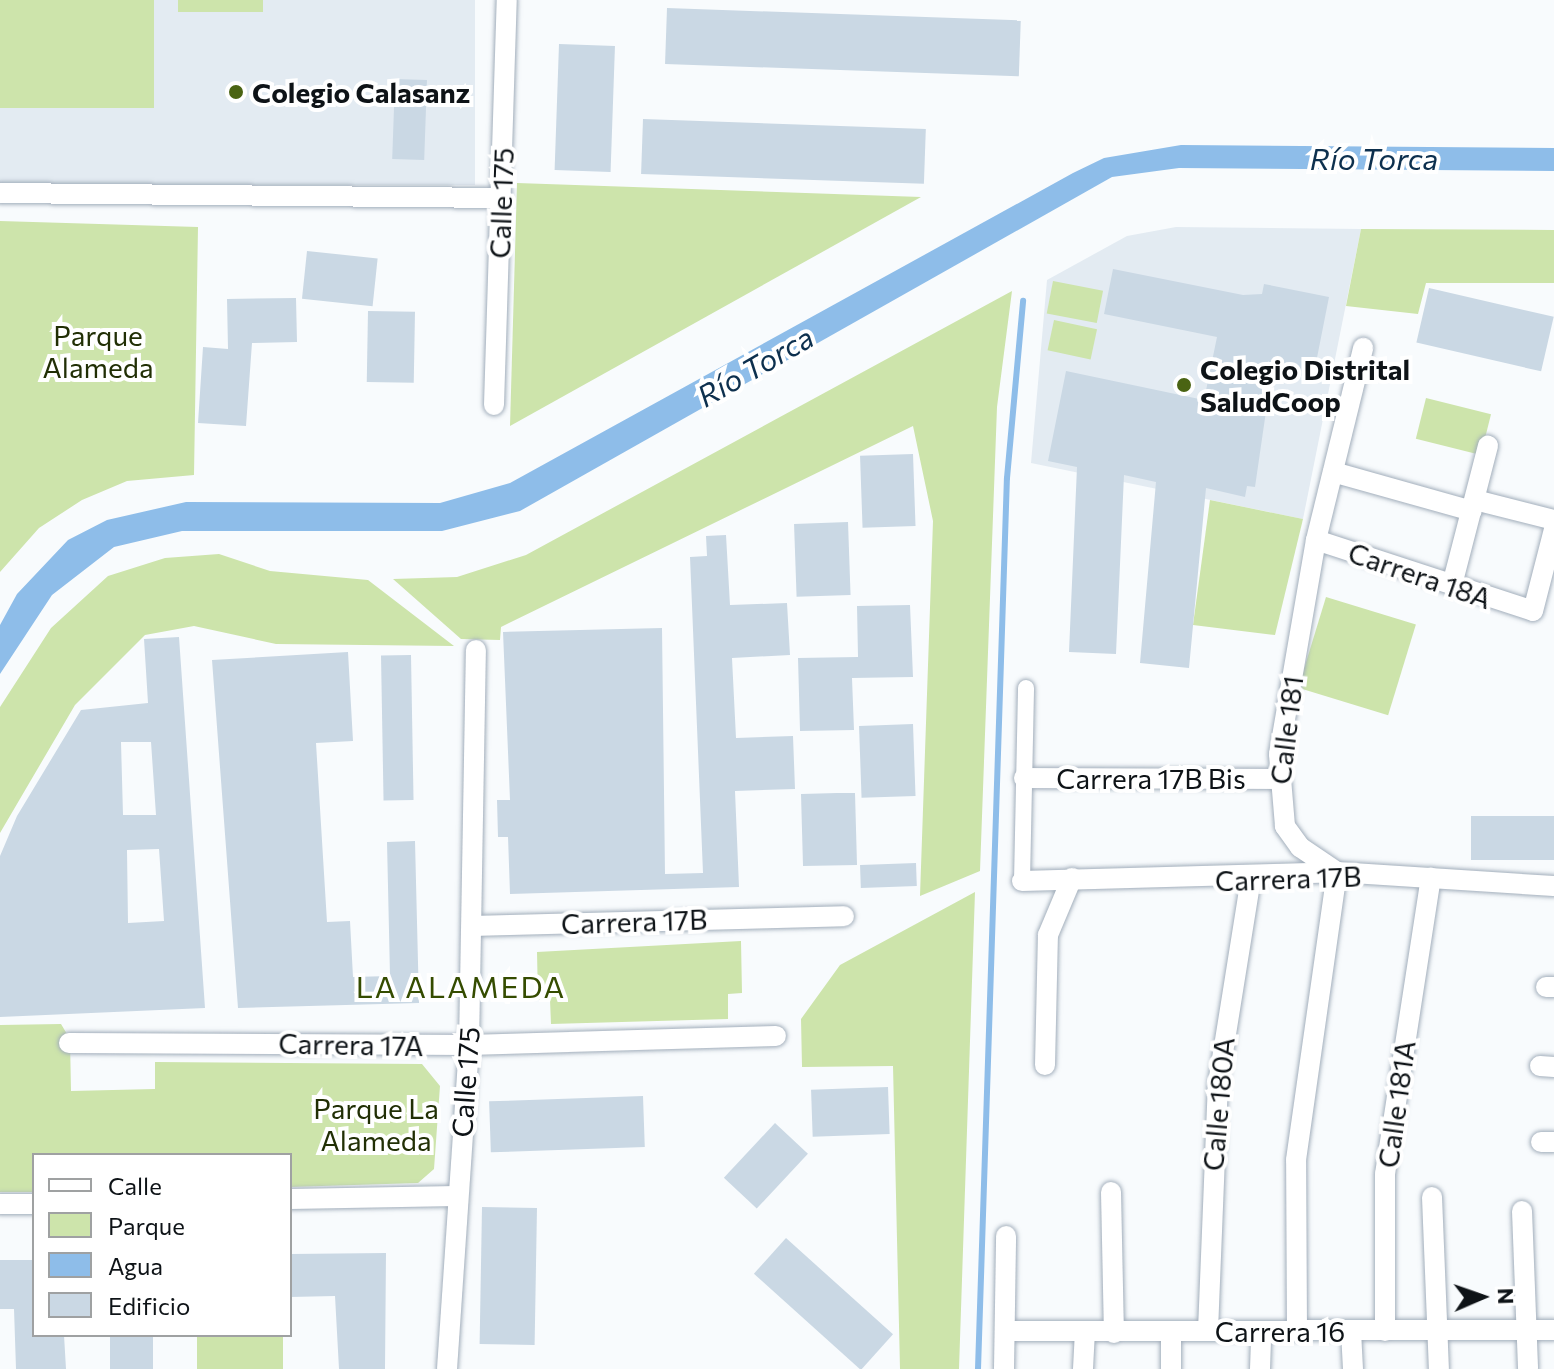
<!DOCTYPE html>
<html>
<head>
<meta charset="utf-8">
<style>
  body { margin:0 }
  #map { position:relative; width:1554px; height:1369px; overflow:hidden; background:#f8fbfd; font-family:Commissioner,sans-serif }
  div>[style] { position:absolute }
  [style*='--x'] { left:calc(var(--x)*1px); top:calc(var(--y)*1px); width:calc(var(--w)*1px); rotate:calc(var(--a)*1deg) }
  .built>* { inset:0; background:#e3ebf2; transform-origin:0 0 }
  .green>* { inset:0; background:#cde4ab; transform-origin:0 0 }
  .water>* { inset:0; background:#8ebde9 }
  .stream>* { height:6px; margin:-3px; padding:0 3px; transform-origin:3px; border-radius:3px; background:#8ebde9 }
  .building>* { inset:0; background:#cad8e4; transform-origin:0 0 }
  .roads { filter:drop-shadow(0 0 2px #a2aebb) drop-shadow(0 0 2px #a2aebb) }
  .pedestrian>* { height:16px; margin:-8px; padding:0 8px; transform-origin:8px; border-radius:8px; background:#fff }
  .minor>* { height:20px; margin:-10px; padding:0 10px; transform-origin:10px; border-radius:10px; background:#fff }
  .dots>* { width:22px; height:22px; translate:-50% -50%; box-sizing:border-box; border:4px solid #fff; border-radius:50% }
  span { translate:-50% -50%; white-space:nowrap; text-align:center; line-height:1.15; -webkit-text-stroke:8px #fff; paint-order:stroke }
  .poi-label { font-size:28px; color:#0e1317; font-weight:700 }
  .left { translate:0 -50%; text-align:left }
  .street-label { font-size:28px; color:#0e1317 }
  .park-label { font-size:28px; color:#212f05 }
  .water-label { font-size:30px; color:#0d304e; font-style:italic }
  .neighbourhood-label { font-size:30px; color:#354c00; letter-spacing:2px }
  .legend { position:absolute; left:32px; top:1153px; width:260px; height:184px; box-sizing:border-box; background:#fff; border:2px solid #9fa1a2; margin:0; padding:10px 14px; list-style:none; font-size:24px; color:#0e1317 }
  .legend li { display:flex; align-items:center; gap:16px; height:40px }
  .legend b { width:40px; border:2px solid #9fa1a2 }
  .north { position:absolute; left:1442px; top:1257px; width:80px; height:80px; -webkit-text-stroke:6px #fff; paint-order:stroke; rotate:88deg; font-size:22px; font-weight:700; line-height:32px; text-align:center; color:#0e1317 }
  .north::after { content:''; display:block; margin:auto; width:28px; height:36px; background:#0e1317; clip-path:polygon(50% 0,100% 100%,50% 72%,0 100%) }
</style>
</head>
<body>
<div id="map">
  <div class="built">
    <div style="left:0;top:0;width:475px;height:185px"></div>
    <div style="clip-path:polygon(1176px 227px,1361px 229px,1303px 519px,1031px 463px,1047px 280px,1127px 236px)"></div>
  </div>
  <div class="green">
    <div style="left:0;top:0;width:154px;height:108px"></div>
    <div style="left:178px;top:0;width:85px;height:12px"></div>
    <div style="clip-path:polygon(517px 183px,921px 197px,510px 426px)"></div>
    <div style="clip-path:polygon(0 221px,198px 227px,194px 475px,127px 481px,82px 500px,39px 528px,0 572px)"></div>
    <div style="clip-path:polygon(1361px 229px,1554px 230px,1554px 283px,1426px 283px,1418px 314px,1346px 306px)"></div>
    <div style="left:1053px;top:281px;width:51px;height:33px;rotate:11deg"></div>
    <div style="clip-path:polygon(1012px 291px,997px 407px,980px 871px,920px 896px,933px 521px,913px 426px,501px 627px,500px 640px,461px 639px,393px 579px,457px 577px,526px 555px)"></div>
    <div style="left:1054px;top:320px;width:44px;height:31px;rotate:12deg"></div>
    <div style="left:1426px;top:398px;width:67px;height:42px;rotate:14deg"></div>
    <div style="clip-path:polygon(1210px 500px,1303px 519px,1275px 635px,1193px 625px)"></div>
    <div style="clip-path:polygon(219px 554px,270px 571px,368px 580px,454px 646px,276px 644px,194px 626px,145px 635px,75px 705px,0 833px,0 707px,51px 628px,108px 576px,165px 558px)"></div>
    <div style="left:1326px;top:597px;width:94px;height:95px;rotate:17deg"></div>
    <div style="clip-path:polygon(975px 892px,959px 1369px,900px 1369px,893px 1066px,802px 1067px,801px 1019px,840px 965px)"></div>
    <div style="clip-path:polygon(741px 941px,742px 993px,728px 994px,728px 1019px,551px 1024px,550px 1000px,538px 1000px,537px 952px)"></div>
    <div style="clip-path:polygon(61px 1024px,70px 1039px,71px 1091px,155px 1089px,155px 1062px,422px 1064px,440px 1086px,434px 1169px,418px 1183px,290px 1187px,290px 1155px,34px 1155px,34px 1192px,0 1192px,0 1025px)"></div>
    <div style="left:197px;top:1335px;width:86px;height:34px"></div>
  </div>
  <div class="water">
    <div style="clip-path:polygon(1181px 145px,1554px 148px,1554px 171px,1179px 168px,1112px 177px,520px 511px,442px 531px,182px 531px,114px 547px,52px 595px,0 674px,0 625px,17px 594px,68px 540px,107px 520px,186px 502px,440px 503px,510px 483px,1073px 173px,1104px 158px)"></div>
  </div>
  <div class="stream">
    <div style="--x:978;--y:1369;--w:891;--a:-88.14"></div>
    <div style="--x:1007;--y:478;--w:178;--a:-84.8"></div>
  </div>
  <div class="building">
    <div style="left:667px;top:8px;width:354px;height:56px;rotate:2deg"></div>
    <div style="left:559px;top:44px;width:56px;height:126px;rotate:2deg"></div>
    <div style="left:395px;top:79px;width:32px;height:80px;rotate:2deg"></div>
    <div style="left:643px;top:119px;width:283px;height:55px;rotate:2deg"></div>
    <div style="left:307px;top:251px;width:71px;height:48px;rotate:6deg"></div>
    <div style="clip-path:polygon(1113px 269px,1243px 295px,1262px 294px,1264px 284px,1329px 297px,1313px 378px,1272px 370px,1255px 487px,1247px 486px,1245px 497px,1206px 488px,1189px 668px,1140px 663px,1156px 482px,1124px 475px,1116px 654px,1069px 652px,1077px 467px,1048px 461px,1066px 371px,1204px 400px,1217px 337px,1104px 314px)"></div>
    <div style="left:1429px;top:288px;width:128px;height:56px;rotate:13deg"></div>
    <div style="clip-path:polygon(296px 298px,297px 342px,252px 343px,246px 426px,198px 423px,203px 347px,228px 349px,227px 299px)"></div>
    <div style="left:368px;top:311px;width:47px;height:71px;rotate:1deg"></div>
    <div style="left:913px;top:454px;width:72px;height:53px;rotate:88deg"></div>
    <div style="left:848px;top:522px;width:73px;height:54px;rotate:88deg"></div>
    <div style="clip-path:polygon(726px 535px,730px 605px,787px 603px,790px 655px,732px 658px,736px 738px,793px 736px,795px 789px,735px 791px,739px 887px,510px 894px,508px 837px,498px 837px,497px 800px,510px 800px,503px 632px,662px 628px,665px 874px,703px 873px,690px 557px,707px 556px,706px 536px)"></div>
    <div style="clip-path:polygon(910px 605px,913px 677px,852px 678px,854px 730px,800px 731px,798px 658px,858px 657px,857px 606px)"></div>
    <div style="clip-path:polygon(evenodd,179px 637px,205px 1008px,0 1017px,0 856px,17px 816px,81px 710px,148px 703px,144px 639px,179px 637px,121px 742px,151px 742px,156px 815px,123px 815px,121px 742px,179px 637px,159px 849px,164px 921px,128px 923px,127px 850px,159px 849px)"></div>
    <div style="clip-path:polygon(348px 652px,353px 741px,316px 743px,327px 922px,350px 921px,353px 977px,390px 976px,387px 842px,415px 841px,419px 1003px,238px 1008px,212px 660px)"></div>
    <div style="left:411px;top:655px;width:145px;height:30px;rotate:89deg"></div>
    <div style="left:913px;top:724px;width:72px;height:54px;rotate:88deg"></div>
    <div style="clip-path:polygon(837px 793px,855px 793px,857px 865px,803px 866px,801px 794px)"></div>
    <div style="left:1554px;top:816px;width:44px;height:83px;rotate:90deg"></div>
    <div style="left:916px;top:863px;width:23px;height:56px;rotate:88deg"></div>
    <div style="left:888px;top:1087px;width:47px;height:77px;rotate:88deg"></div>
    <div style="left:643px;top:1096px;width:51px;height:154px;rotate:88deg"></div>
    <div style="left:775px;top:1123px;width:45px;height:75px;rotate:43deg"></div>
    <div style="left:482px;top:1207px;width:55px;height:137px;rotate:1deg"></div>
    <div style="left:786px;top:1238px;width:144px;height:48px;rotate:42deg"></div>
    <div style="clip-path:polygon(386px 1253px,385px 1369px,339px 1369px,335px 1296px,290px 1297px,290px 1254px)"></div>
    <div style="clip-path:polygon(0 1260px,34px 1260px,34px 1335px,64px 1335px,66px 1369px,16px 1369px,14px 1309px,0 1309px)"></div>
    <div style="left:110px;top:1335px;width:43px;height:34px"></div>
  </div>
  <div class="roads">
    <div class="pedestrian">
      <div style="--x:1022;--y:881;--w:193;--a:-88.8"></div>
    </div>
    <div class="minor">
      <div style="--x:0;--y:193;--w:502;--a:0.57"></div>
      <div style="--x:494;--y:405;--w:405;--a:-88.2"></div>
      <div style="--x:1333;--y:472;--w:144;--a:15.7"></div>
      <div style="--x:1475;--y:500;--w:81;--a:14.2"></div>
      <div style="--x:1316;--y:540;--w:228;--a:18.1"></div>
      <div style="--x:1533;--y:611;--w:85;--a:-75.6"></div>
      <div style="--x:1452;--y:585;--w:144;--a:-75.5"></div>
      <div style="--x:1024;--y:778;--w:254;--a:0.2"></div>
      <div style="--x:1337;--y:872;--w:45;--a:-146"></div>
      <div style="--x:1300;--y:847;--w:26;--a:-126"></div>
      <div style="--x:1285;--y:826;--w:72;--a:-94.8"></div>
      <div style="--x:1279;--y:754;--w:217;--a:-80.2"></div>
      <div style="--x:1316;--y:540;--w:198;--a:-76.2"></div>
      <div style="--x:1022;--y:881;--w:315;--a:-1.6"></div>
      <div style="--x:1337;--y:872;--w:217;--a:3.7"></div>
      <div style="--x:472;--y:926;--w:372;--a:-1.5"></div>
      <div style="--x:1546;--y:987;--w:8;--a:0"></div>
      <div style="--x:69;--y:1043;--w:400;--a:0.3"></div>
      <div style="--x:469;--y:1045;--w:307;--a:-1.7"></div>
      <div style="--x:1045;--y:1065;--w:130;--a:-88.7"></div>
      <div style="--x:1048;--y:935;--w:62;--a:-67.2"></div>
      <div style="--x:1540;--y:1066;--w:14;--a:4"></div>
      <div style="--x:1541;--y:1142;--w:13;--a:0"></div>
      <div style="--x:1111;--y:1192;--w:141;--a:88.8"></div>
      <div style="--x:1432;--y:1197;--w:172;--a:87.7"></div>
      <div style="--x:290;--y:1199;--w:167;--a:-1"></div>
      <div style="--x:0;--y:1204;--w:34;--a:0"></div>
      <div style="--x:1522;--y:1211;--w:158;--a:87.8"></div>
      <div style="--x:1005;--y:1331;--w:549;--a:-0.1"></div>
      <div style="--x:1208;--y:1331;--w:247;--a:-87.7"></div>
      <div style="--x:1218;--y:1084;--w:208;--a:-80.9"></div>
      <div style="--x:1297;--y:1331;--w:171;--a:-90.3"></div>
      <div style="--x:1296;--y:1160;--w:291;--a:-81.9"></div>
      <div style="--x:1351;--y:1331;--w:38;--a:87"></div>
      <div style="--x:1385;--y:1331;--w:157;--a:-90"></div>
      <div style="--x:1385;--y:1174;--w:300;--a:-81.2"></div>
      <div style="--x:1171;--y:1333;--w:36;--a:90"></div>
      <div style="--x:447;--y:1369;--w:325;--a:-86.1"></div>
      <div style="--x:469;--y:1045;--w:395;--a:-89"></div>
      <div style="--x:1004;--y:1369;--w:133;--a:-89.1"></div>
      <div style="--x:1083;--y:1369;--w:35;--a:-87"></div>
      <div style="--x:1260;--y:1369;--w:37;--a:-88"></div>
    </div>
  </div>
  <div class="dots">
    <div style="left:236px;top:92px;background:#4a6413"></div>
    <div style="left:1184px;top:385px;background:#4a6413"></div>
  </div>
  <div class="poi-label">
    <span class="left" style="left:252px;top:92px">Colegio Calasanz</span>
    <span class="left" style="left:1200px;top:385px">Colegio Distrital<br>SaludCoop</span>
  </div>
  <div class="street-label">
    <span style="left:501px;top:203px;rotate:-88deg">Calle 175</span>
    <span style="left:1420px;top:575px;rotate:19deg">Carrera 18A</span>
    <span style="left:1286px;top:730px;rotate:-83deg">Calle 181</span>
    <span style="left:1151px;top:778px">Carrera 17B Bis</span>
    <span style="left:1288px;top:878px;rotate:-2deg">Carrera 17B</span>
    <span style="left:634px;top:921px;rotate:-2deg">Carrera 17B</span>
    <span style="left:351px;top:1044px;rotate:1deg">Carrera 17A</span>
    <span style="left:465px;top:1082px;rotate:-86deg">Calle 175</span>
    <span style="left:1218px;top:1104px;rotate:-85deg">Calle 180A</span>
    <span style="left:1396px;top:1104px;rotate:-82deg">Calle 181A</span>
    <span style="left:1280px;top:1331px">Carrera 16</span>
  </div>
  <div class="park-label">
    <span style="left:98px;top:351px">Parque<br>Alameda</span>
    <span style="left:376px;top:1124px">Parque La<br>Alameda</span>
  </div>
  <div class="water-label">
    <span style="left:1374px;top:158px">Río Torca</span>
    <span style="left:755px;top:366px;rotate:-30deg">Río Torca</span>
  </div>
  <div class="neighbourhood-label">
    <span style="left:461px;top:986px">LA ALAMEDA</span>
  </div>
  <ul class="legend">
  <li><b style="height:10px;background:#fff"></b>Calle</li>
  <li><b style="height:22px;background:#cde4ab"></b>Parque</li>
  <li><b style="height:22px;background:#8ebde9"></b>Agua</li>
  <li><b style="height:22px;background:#cad8e4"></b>Edificio</li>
  </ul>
  <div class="north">N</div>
</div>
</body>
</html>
